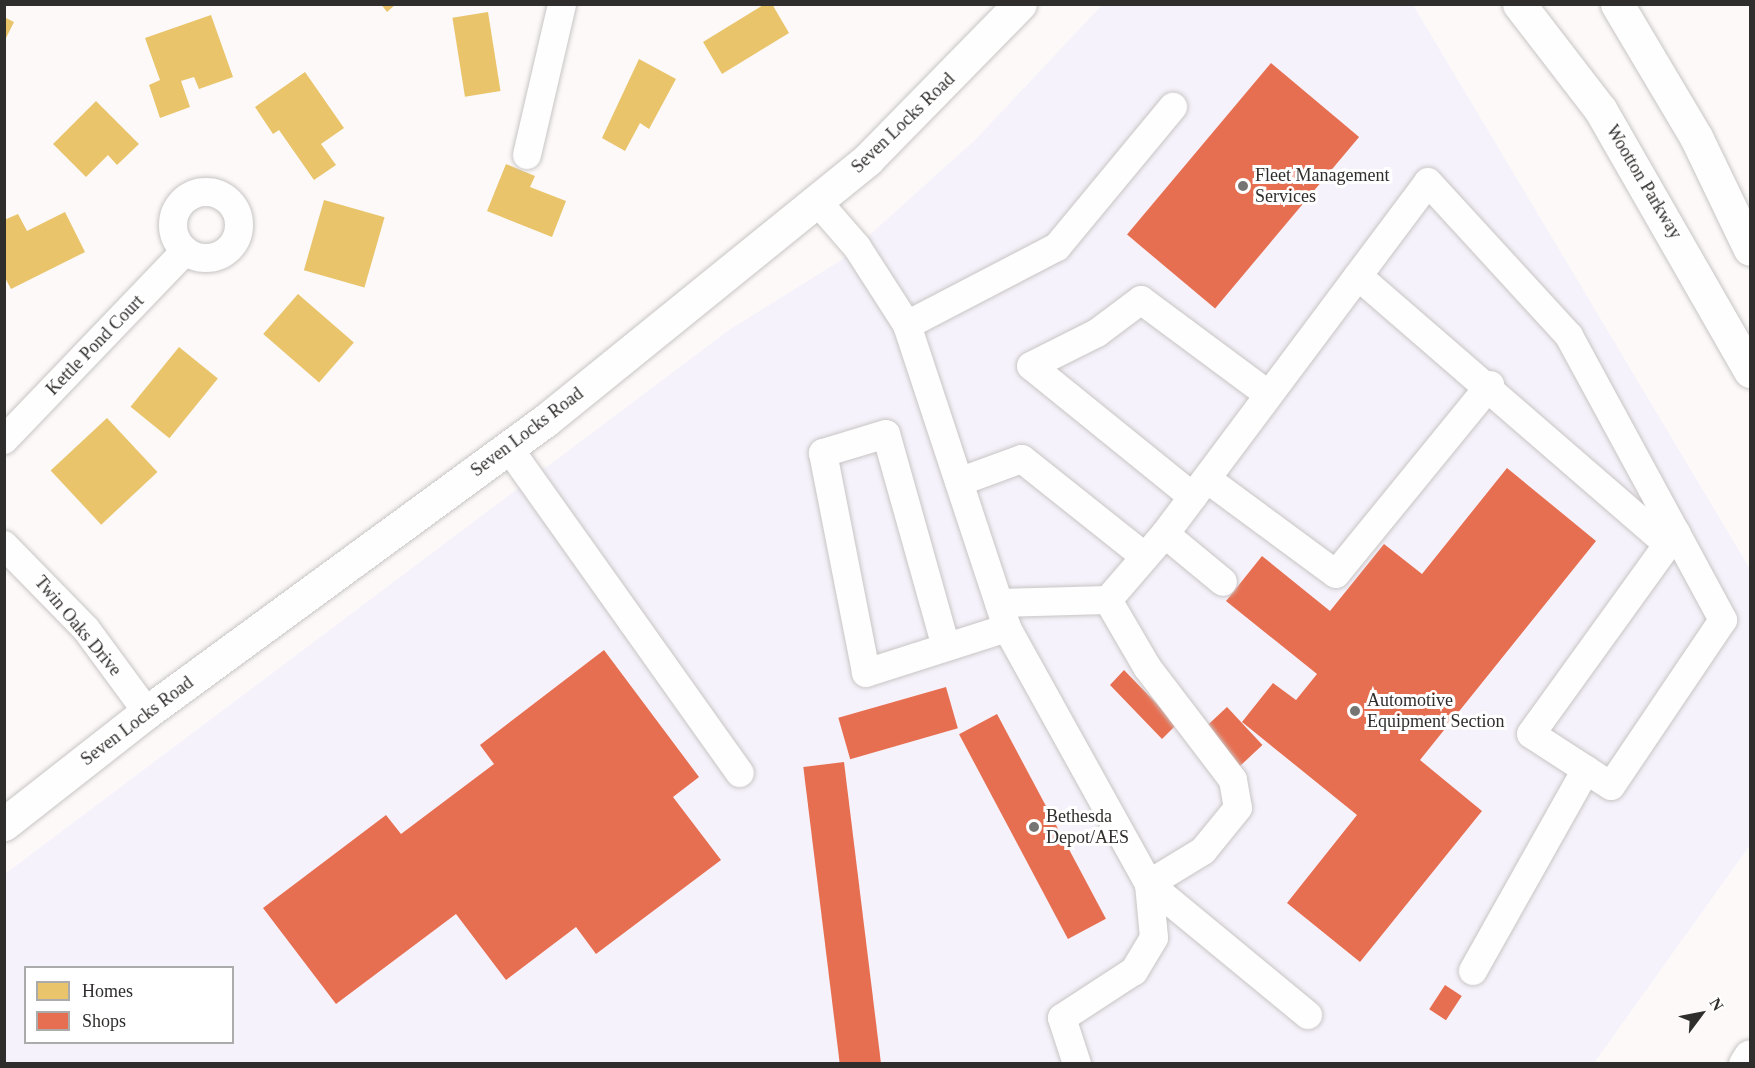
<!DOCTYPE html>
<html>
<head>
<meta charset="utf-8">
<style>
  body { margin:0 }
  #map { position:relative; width:1755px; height:1068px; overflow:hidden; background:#fcf9f8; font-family:"Times New Roman",serif }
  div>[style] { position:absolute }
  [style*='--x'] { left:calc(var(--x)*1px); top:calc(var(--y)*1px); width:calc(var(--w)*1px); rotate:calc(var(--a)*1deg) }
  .commercial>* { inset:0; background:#f6f2fb }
  .homes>* { inset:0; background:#e9c46a; transform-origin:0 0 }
  .shops>* { inset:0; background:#e76f51; transform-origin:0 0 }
  .roads { filter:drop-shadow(0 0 2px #c8c5c4) drop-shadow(0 0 2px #c8c5c4) }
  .minor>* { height:28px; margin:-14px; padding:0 14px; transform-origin:14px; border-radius:14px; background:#fffefe }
  .minor>.ring { margin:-14px; padding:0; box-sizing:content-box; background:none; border:28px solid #fffefe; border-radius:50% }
  .major>* { height:33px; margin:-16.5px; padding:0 16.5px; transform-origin:16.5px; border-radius:16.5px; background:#fffefe }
  .highway>* { height:33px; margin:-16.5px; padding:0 16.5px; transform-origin:16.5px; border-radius:16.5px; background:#fffefe }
  .dots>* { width:16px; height:16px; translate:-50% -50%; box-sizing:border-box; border:3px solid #fff; border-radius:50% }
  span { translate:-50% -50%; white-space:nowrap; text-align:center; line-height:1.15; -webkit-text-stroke:6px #fff; paint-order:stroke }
  .street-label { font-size:18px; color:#302e2d }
  .poi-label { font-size:18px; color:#302e2d }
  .left { translate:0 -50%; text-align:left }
  .frame { position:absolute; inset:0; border:6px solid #302e2d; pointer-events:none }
  .legend { position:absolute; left:24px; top:966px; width:210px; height:78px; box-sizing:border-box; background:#fff; border:2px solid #acabab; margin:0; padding:8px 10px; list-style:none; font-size:18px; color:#302e2d }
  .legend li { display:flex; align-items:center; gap:12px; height:30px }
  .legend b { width:30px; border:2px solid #acabab }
  .north { position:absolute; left:1671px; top:984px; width:60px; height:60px; -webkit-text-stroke:4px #fff; paint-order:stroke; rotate:58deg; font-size:16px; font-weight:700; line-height:24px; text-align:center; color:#302e2d }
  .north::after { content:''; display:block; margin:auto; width:21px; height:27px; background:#302e2d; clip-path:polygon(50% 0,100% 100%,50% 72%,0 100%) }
</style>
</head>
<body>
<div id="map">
  <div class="commercial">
    <div style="clip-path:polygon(evenodd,1102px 5px,1413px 5px,1750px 569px,1750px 845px,1594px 1063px,5px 1064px,5px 874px,729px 330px,843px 259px,975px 140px,1102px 5px,26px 968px,232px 968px,232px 1042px,26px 1042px,26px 968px)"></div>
  </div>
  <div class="homes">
    <div style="clip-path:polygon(381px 4px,396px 4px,387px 12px)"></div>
    <div style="clip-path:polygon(765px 4px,772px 4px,789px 33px,722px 74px,703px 42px)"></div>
    <div style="left:488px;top:12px;width:80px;height:36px;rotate:81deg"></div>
    <div style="clip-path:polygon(211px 15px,233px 77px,199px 89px,194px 77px,181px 81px,190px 107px,160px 118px,149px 85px,160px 80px,145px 38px)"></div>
    <div style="clip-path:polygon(4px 17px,14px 22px,4px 42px)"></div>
    <div style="clip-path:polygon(639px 59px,676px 79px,649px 129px,640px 123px,625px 151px,602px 138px)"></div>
    <div style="clip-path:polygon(305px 72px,344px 128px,321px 144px,336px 165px,314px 180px,279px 130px,273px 134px,255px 107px)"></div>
    <div style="clip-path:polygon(96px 101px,139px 144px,117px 165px,108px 155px,86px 177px,53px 144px)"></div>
    <div style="clip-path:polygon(506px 164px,535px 176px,530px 187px,566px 201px,552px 237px,487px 211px)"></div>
    <div style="left:324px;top:200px;width:63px;height:73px;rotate:16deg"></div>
    <div style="clip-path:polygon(65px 212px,85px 252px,11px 289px,4px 276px,4px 220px,18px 214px,27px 231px)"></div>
    <div style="left:298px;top:294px;width:74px;height:53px;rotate:41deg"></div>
    <div style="left:179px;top:347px;width:50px;height:77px;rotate:39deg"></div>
    <div style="left:107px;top:418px;width:74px;height:77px;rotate:47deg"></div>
  </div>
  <div class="shops">
    <div style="left:1271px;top:63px;width:115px;height:224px;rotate:40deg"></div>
    <div style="clip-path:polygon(1507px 468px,1596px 541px,1420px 760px,1482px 811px,1360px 962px,1287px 903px,1357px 815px,1242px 722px,1273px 683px,1296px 700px,1317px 674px,1226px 601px,1262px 556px,1330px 611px,1384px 544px,1422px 574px)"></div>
    <div style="clip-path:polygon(604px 650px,699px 777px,673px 797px,721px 860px,596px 954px,576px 927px,506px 980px,456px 914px,336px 1004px,263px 908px,386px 815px,401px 834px,494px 764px,480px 745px)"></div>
    <div style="clip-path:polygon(1124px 670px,1161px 708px,1176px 713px,1169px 719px,1175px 726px,1162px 739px,1110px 685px)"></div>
    <div style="left:946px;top:687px;width:43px;height:112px;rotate:74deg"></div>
    <div style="left:1227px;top:707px;width:52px;height:33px;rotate:47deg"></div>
    <div style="left:997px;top:714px;width:232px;height:43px;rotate:62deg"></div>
    <div style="left:844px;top:762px;width:304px;height:41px;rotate:83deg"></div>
    <div style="left:1445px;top:985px;width:20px;height:29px;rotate:33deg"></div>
  </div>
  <div class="roads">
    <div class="minor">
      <div style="--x:527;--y:155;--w:155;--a:-76.9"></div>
      <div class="ring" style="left:173px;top:192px;width:38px;height:38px"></div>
      <div style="--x:817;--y:201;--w:61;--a:49"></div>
      <div style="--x:857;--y:247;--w:93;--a:57.3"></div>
      <div style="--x:907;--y:325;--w:319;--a:71.7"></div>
      <div style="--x:1007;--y:628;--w:293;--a:61"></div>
      <div style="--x:1149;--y:884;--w:54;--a:84.7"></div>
      <div style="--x:1154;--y:938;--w:39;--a:121"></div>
      <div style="--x:1134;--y:971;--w:86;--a:146.9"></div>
      <div style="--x:1062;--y:1018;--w:48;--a:71.9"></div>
      <div style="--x:1358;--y:276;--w:409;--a:40.9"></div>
      <div style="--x:907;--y:325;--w:169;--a:-27.5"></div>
      <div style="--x:1057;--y:247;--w:182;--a:-50.4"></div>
      <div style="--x:4;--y:440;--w:262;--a:-46.2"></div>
      <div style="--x:508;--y:447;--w:400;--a:54.6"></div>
      <div style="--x:1207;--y:479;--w:160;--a:36.4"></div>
      <div style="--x:1336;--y:574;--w:244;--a:-50.8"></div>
      <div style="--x:959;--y:482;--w:67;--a:-20.1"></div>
      <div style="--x:1022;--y:459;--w:157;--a:38.5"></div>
      <div style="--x:1193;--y:497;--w:208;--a:-141"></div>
      <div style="--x:1031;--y:366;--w:74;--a:-26.6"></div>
      <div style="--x:1097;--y:333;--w:55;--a:-36.9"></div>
      <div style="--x:1141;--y:300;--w:159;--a:36.6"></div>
      <div style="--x:1165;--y:534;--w:439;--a:-53.2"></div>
      <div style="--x:1428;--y:182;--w:209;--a:47.5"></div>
      <div style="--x:1569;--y:336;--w:224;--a:61.5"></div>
      <div style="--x:1676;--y:533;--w:99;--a:61.6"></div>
      <div style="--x:1723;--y:620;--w:200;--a:124"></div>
      <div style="--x:1611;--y:786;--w:95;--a:-147"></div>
      <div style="--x:1531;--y:734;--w:248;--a:-54.2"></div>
      <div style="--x:4;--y:545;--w:117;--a:45.7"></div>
      <div style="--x:86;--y:629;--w:103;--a:53.7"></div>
      <div style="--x:1108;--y:600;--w:87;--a:-49.2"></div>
      <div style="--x:1165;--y:534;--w:75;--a:39.6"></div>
      <div style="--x:999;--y:603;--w:109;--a:-1.6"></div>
      <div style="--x:1108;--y:600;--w:78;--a:59.8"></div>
      <div style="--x:1147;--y:667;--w:142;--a:52.7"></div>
      <div style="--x:1233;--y:780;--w:28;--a:80"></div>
      <div style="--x:1238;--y:808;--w:55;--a:129.1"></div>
      <div style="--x:1203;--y:851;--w:63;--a:148.6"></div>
      <div style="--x:1149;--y:884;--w:206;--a:39.5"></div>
      <div style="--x:946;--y:647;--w:221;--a:-105.7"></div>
      <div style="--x:886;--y:434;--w:66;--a:163.2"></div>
      <div style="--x:823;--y:453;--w:224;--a:78.9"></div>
      <div style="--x:866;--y:673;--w:148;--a:-17.7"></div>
      <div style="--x:1473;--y:971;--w:231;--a:-60.7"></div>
    </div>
    <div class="major">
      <div style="--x:1519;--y:4;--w:133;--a:52.4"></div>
      <div style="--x:1600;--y:109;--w:302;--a:60.2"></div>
      <div style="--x:1617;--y:4;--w:155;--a:59.3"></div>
      <div style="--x:1696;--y:137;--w:124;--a:64.3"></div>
      <div style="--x:4;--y:824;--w:182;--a:-38.1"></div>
      <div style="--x:147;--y:712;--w:494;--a:-36.2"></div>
      <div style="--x:546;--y:420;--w:414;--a:-39"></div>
      <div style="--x:868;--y:159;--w:217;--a:-45.6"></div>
    </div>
    <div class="highway">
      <div style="--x:1745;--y:1064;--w:9;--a:-58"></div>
    </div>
  </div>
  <div class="dots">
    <div style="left:1243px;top:186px;background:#777574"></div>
    <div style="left:1355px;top:711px;background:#777574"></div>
    <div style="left:1034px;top:827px;background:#777574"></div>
  </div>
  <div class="street-label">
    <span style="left:903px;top:123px;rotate:-44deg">Seven Locks Road</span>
    <span style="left:1644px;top:182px;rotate:59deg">Wootton Parkway</span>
    <span style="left:95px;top:345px;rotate:-46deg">Kettle Pond Court</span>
    <span style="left:527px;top:432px;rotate:-37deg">Seven Locks Road</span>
    <span style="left:78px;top:626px;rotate:50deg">Twin Oaks Drive</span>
    <span style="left:137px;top:721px;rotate:-37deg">Seven Locks Road</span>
  </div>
  <div class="poi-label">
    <span class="left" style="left:1255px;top:186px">Fleet Management<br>Services</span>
    <span class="left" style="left:1367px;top:711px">Automotive<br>Equipment Section</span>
    <span class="left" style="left:1046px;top:827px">Bethesda<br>Depot/AES</span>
  </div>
  <div class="frame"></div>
  <ul class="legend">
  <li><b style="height:16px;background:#e9c46a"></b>Homes</li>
  <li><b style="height:16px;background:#e76f51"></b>Shops</li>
  </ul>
  <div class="north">N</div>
</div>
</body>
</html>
